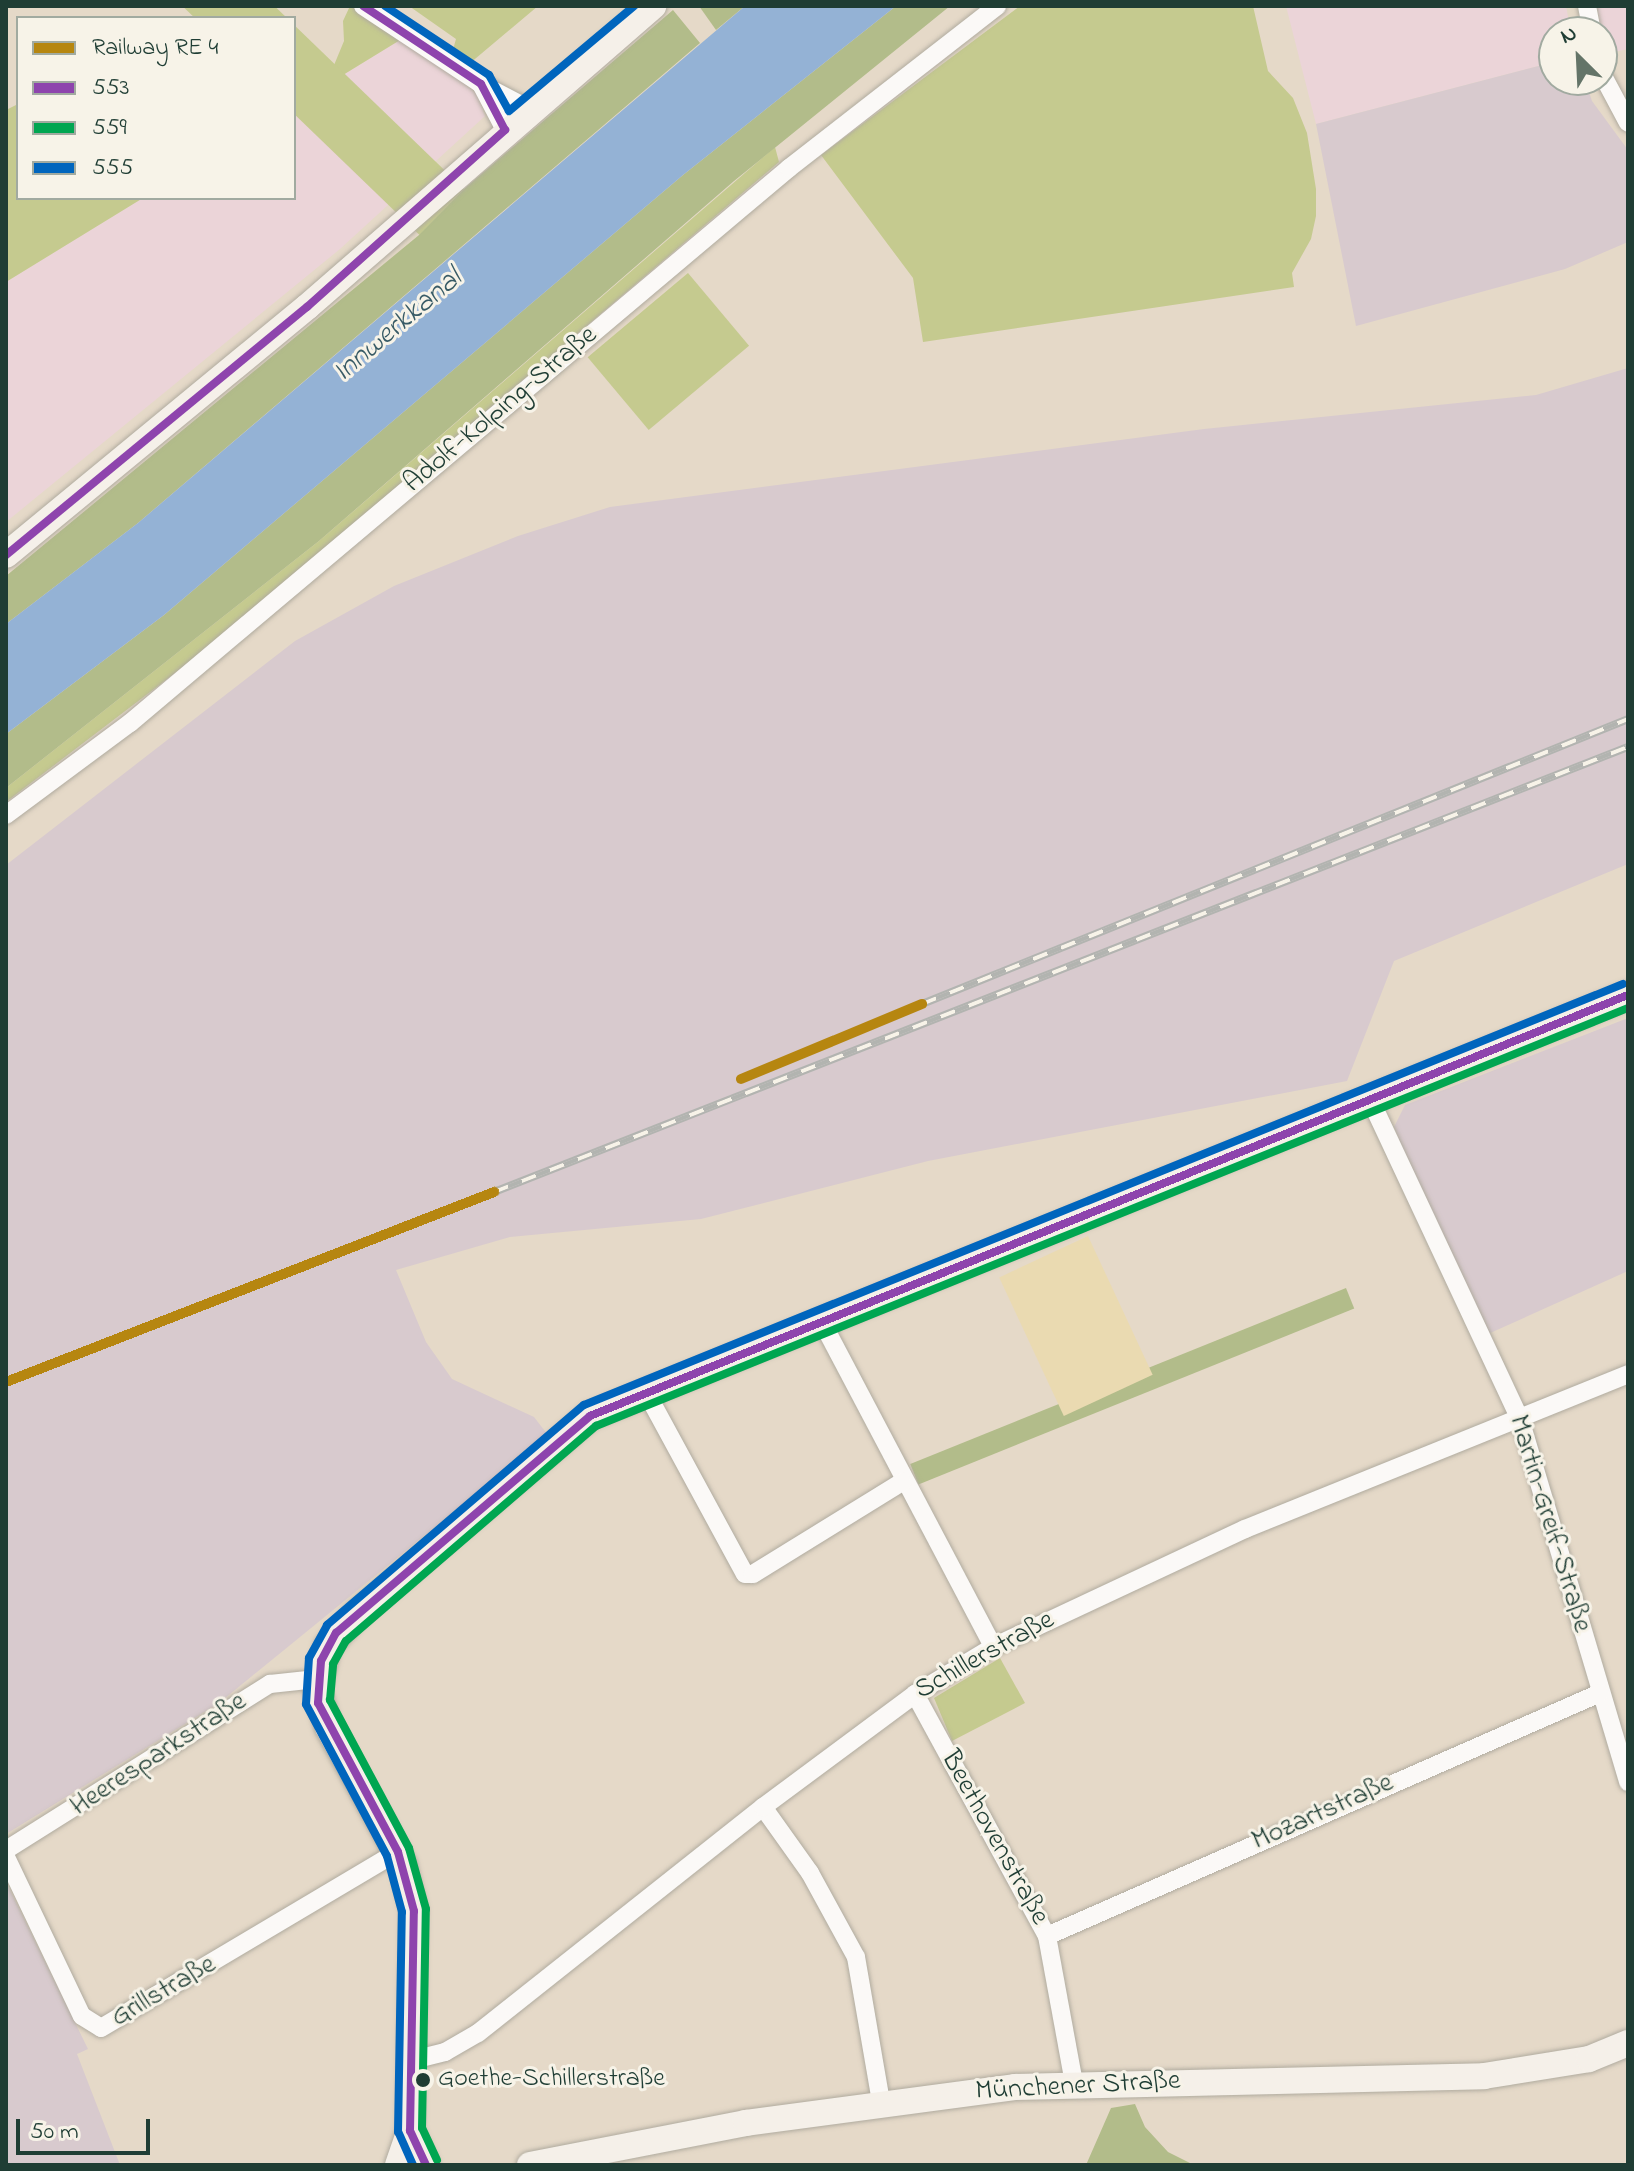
<!DOCTYPE html>
<html>
<head>
<meta charset="utf-8">
<style>
  body { margin:0 }
  #map { position:relative; width:1634px; height:2171px; overflow:hidden; background:#e5d9c8; font-family:"Indie Flower",sans-serif }
  div>[style] { position:absolute }
  [style*='--x'] { left:calc(var(--x)*1px); top:calc(var(--y)*1px); width:calc(var(--w)*1px); rotate:calc(var(--a)*1deg) }
  .built>* { inset:0; background:#ebd4d8 }
  .industrial>* { inset:0; background:#d8cace }
  .green>* { inset:0; background:#c5ca8f; transform-origin:0 0 }
  .forest>* { inset:0; background:#b2bc8a; transform-origin:0 0 }
  .sand>* { inset:0; background:#eadab1; transform-origin:0 0 }
  .water>* { inset:0; background:#94b2d5 }
  .roads { filter:drop-shadow(0 0 2px #b0ab9f) drop-shadow(0 0 2px #b0ab9f) }
  .street>* { height:18px; margin:-9px; padding:0 9px; transform-origin:9px; border-radius:9px; background:#fbf9f7 }
  .secondary>* { height:26px; margin:-13px; padding:0 13px; transform-origin:13px; border-radius:13px; background:#f5f0e9 }
  .rail>* { height:8px; margin-top:-4px; transform-origin:0; background:repeating-linear-gradient(90deg,#f7f3e8 0 15px,#b2b4b0 0 30px); box-sizing:border-box; border-block:2px solid #b2b4b0 }
  .bus-1>* { height:8px; margin:-4px; padding:0 4px; transform-origin:4px; border-radius:4px; background:#8e44ad }
  .bus-2>* { height:8px; margin:-4px; padding:0 4px; transform-origin:4px; border-radius:4px; background:#00a651 }
  .bus-3>* { height:8px; margin:-4px; padding:0 4px; transform-origin:4px; border-radius:4px; background:#0065bd }
  .rail-1>* { height:10px; margin:-5px; padding:0 5px; transform-origin:5px; border-radius:5px; background:#b68610 }
  .dots>* { width:22px; height:22px; translate:-50% -50%; box-sizing:border-box; border:4px solid #f7f3e8; border-radius:50% }
  span { translate:-50% -50%; white-space:nowrap; text-align:center; line-height:1.15; -webkit-text-stroke:6px #f7f3e8; paint-order:stroke }
  .bus-label { font-size:26px; color:#1f3d34 }
  .left { translate:0 -50%; text-align:left }
  .street-label { font-size:28px; color:#1f3d34 }
  .water-label { font-size:30px; color:#385b66; font-style:italic }
  .frame { position:absolute; inset:0; border:8px solid #1f3d34; pointer-events:none }
  .legend { position:absolute; left:16px; top:16px; width:280px; height:184px; box-sizing:border-box; background:#f7f3e8; border:2px solid #a1aaa0; margin:0; padding:10px 14px; list-style:none; font-size:24px; color:#1f3d34 }
  .legend li { display:flex; align-items:center; gap:16px; height:40px }
  .legend b { width:40px; border:2px solid #a1aaa0 }
  .north { position:absolute; left:1538px; top:16px; width:80px; height:80px; box-sizing:border-box; background:#f7f3e8; border:2px solid #a1aaa0; border-radius:50%; rotate:336deg; font-size:22px; font-weight:700; line-height:32px; text-align:center; color:#1f3d34 }
  .north::after { content:''; display:block; margin:auto; width:28px; height:36px; background:#647468; clip-path:polygon(50% 0,100% 100%,50% 72%,0 100%) }
  .scale { position:absolute; left:16px; top:2119px; width:134px; height:36px; box-sizing:border-box; border:4px solid #1f3d34; border-top:0; padding-left:10px; font-size:24px; line-height:28px; white-space:nowrap; color:#1f3d34; -webkit-text-stroke:6px #f7f3e8; paint-order:stroke }
</style>
</head>
<body>
<div id="map">
  <div class="built">
    <div style="clip-path:polygon(1286px 6px,1566px 6px,1571px 32px,1554px 32px,1554px 62px,1316px 124px)"></div>
    <div style="clip-path:polygon(1597px 6px,1628px 6px,1628px 49px,1605px 54px)"></div>
    <div style="clip-path:polygon(405px 37px,477px 94px,485px 116px,340px 249px,6px 522px,6px 282px,143px 198px,294px 198px,294px 105px)"></div>
  </div>
  <div class="industrial">
    <div style="clip-path:polygon(1554px 62px,1554px 80px,1585px 80px,1592px 101px,1628px 150px,1628px 242px,1565px 269px,1356px 326px,1316px 124px)"></div>
    <div style="clip-path:polygon(1628px 368px,1628px 864px,1394px 961px,1347px 1081px,928px 1161px,701px 1219px,510px 1237px,396px 1270px,426px 1342px,452px 1379px,534px 1417px,548px 1435px,219px 1703px,6px 1834px,6px 865px,295px 641px,394px 586px,518px 536px,610px 507px,1204px 429px,1536px 395px)"></div>
    <div style="clip-path:polygon(1628px 1018px,1628px 1271px,1488px 1334px,1439px 1242px,1394px 1127px,1405px 1105px)"></div>
    <div style="clip-path:polygon(6px 1882px,88px 2049px,77px 2054px,120px 2165px,6px 2165px)"></div>
  </div>
  <div class="green">
    <div style="clip-path:polygon(350px 6px,405px 37px,294px 105px,294px 98px,332px 70px,344px 41px,343px 21px)"></div>
    <div style="clip-path:polygon(409px 6px,538px 6px,469px 64px,452px 53px,456px 39px)"></div>
    <div style="clip-path:polygon(1020px 6px,1253px 6px,1268px 71px,1293px 98px,1307px 133px,1316px 189px,1316px 216px,1311px 239px,1292px 273px,1294px 287px,923px 342px,913px 278px,821px 155px)"></div>
    <div style="clip-path:polygon(18px 104px,18px 198px,143px 198px,6px 282px,6px 110px)"></div>
    <div style="clip-path:polygon(775px 147px,779px 162px,213px 644px,6px 802px,6px 788px,319px 541px)"></div>
    <div style="left:464px;top:189px;width:64px;height:594px;rotate:134deg"></div>
    <div style="left:688px;top:273px;width:95px;height:131px;rotate:50deg"></div>
    <div style="clip-path:polygon(1000px 1658px,1025px 1703px,952px 1741px,934px 1698px)"></div>
  </div>
  <div class="forest">
    <div style="clip-path:polygon(699px 6px,745px 6px,716px 30px)"></div>
    <div style="clip-path:polygon(896px 6px,950px 6px,734px 181px,319px 541px,6px 788px,6px 734px,164px 615px,683px 175px)"></div>
    <div style="clip-path:polygon(673px 10px,700px 43px,138px 523px,6px 624px,6px 576px,419px 235px,464px 189px)"></div>
    <div style="left:1346px;top:1288px;width:22px;height:470px;rotate:68deg"></div>
    <div style="clip-path:polygon(1135px 2104px,1145px 2127px,1168px 2152px,1194px 2165px,1086px 2165px,1111px 2108px)"></div>
  </div>
  <div class="sand">
    <div style="left:1088px;top:1236px;width:153px;height:98px;rotate:65deg"></div>
  </div>
  <div class="water">
    <div style="clip-path:polygon(745px 6px,896px 6px,683px 175px,164px 615px,6px 734px,6px 624px,138px 523px)"></div>
  </div>
  <div class="roads">
    <div class="street">
      <div style="--x:363;--y:6;--w:141;--a:33.5"></div>
      <div style="--x:481;--y:84;--w:54;--a:27.5"></div>
      <div style="--x:1587;--y:6;--w:26;--a:79"></div>
      <div style="--x:1602;--y:74;--w:55;--a:62"></div>
      <div style="--x:481;--y:84;--w:52;--a:62.4"></div>
      <div style="--x:6;--y:815;--w:154;--a:-36.6"></div>
      <div style="--x:130;--y:723;--w:862;--a:-40.1"></div>
      <div style="--x:789;--y:168;--w:264;--a:-37.9"></div>
      <div style="--x:1370;--y:1099;--w:353;--a:64.9"></div>
      <div style="--x:1520;--y:1419;--w:379;--a:73.4"></div>
      <div style="--x:822;--y:1322;--w:367;--a:62.2"></div>
      <div style="--x:645;--y:1390;--w:209;--a:61.5"></div>
      <div style="--x:745;--y:1574;--w:8;--a:0"></div>
      <div style="--x:753;--y:1574;--w:175;--a:-31.7"></div>
      <div style="--x:915;--y:1694;--w:276;--a:61.4"></div>
      <div style="--x:1047;--y:1936;--w:149;--a:79.6"></div>
      <div style="--x:763;--y:1807;--w:81;--a:54.5"></div>
      <div style="--x:810;--y:1873;--w:96;--a:61.3"></div>
      <div style="--x:856;--y:1957;--w:147;--a:80.2"></div>
      <div style="--x:6;--y:1850;--w:312;--a:-32.2"></div>
      <div style="--x:270;--y:1684;--w:47;--a:-6.1"></div>
      <div style="--x:6;--y:1857;--w:176;--a:64.5"></div>
      <div style="--x:82;--y:2016;--w:22;--a:32"></div>
      <div style="--x:101;--y:2028;--w:345;--a:-30.7"></div>
      <div style="--x:1047;--y:1936;--w:604;--a:-23.72"></div>
      <div style="--x:413;--y:2060;--w:33;--a:-14"></div>
      <div style="--x:445;--y:2052;--w:38;--a:-30"></div>
      <div style="--x:478;--y:2033;--w:364;--a:-38.4"></div>
      <div style="--x:763;--y:1807;--w:189;--a:-36.6"></div>
      <div style="--x:915;--y:1694;--w:91;--a:-31.1"></div>
      <div style="--x:993;--y:1647;--w:278;--a:-25.1"></div>
      <div style="--x:1245;--y:1529;--w:413;--a:-22"></div>
    </div>
    <div class="secondary">
      <div style="--x:6;--y:555;--w:390;--a:-39.5"></div>
      <div style="--x:307;--y:307;--w:459;--a:-41"></div>
      <div style="--x:410;--y:2131;--w:38;--a:65"></div>
      <div style="--x:398;--y:2165;--w:36;--a:-71"></div>
      <div style="--x:410;--y:2131;--w:220;--a:-89"></div>
      <div style="--x:414;--y:1911;--w:48;--a:-103.2"></div>
      <div style="--x:403;--y:1864;--w:156;--a:-118.7"></div>
      <div style="--x:328;--y:1727;--w:40;--a:-106"></div>
      <div style="--x:317;--y:1689;--w:44;--a:-75.7"></div>
      <div style="--x:328;--y:1646;--w:43;--a:-47.8"></div>
      <div style="--x:357;--y:1614;--w:306;--a:-40.4"></div>
      <div style="--x:590;--y:1416;--w:1120;--a:-22.08"></div>
      <div style="--x:530;--y:2165;--w:220;--a:-11"></div>
      <div style="--x:746;--y:2123;--w:271;--a:-7.6"></div>
      <div style="--x:1015;--y:2087;--w:469;--a:-1.3"></div>
      <div style="--x:1484;--y:2076;--w:106;--a:-9.2"></div>
      <div style="--x:1589;--y:2059;--w:42;--a:-22.3"></div>
    </div>
  </div>
  <div class="rail">
    <div style="--x:922;--y:1004;--w:761;--a:-21.98"></div>
    <div style="--x:494;--y:1192;--w:1218;--a:-21.43"></div>
  </div>
  <div class="bus-1">
    <div style="--x:6;--y:555;--w:390;--a:-39.5"></div>
    <div style="--x:307;--y:307;--w:266;--a:-41.8"></div>
    <div style="--x:505;--y:130;--w:52;--a:-117.6"></div>
    <div style="--x:481;--y:84;--w:141;--a:-146.5"></div>
    <div style="--x:426;--y:2165;--w:38;--a:-115"></div>
    <div style="--x:410;--y:2131;--w:220;--a:-89"></div>
    <div style="--x:414;--y:1911;--w:61;--a:-105.2"></div>
    <div style="--x:398;--y:1852;--w:169;--a:-118.2"></div>
    <div style="--x:318;--y:1703;--w:42;--a:-85.9"></div>
    <div style="--x:321;--y:1661;--w:32;--a:-62"></div>
    <div style="--x:336;--y:1633;--w:334;--a:-40.5"></div>
    <div style="--x:590;--y:1416;--w:1120;--a:-22.08"></div>
  </div>
  <div class="bus-2">
    <div style="--x:437;--y:2160;--w:35;--a:-115"></div>
    <div style="--x:422;--y:2128;--w:219;--a:-89"></div>
    <div style="--x:426;--y:1909;--w:63;--a:-105.6"></div>
    <div style="--x:409;--y:1848;--w:168;--a:-118.1"></div>
    <div style="--x:330;--y:1700;--w:36;--a:-85"></div>
    <div style="--x:333;--y:1664;--w:26;--a:-61"></div>
    <div style="--x:346;--y:1641;--w:330;--a:-40.7"></div>
    <div style="--x:596;--y:1426;--w:1113;--a:-22.05"></div>
  </div>
  <div class="bus-3">
    <div style="--x:385;--y:6;--w:125;--a:33.6"></div>
    <div style="--x:489;--y:75;--w:41;--a:60.9"></div>
    <div style="--x:509;--y:111;--w:163;--a:-40"></div>
    <div style="--x:413;--y:2165;--w:36;--a:-114"></div>
    <div style="--x:398;--y:2132;--w:220;--a:-89"></div>
    <div style="--x:402;--y:1912;--w:58;--a:-105"></div>
    <div style="--x:387;--y:1856;--w:172;--a:-118.1"></div>
    <div style="--x:306;--y:1704;--w:46;--a:-86.3"></div>
    <div style="--x:309;--y:1658;--w:38;--a:-61"></div>
    <div style="--x:327;--y:1625;--w:338;--a:-40.6"></div>
    <div style="--x:584;--y:1405;--w:1121;--a:-22.06"></div>
  </div>
  <div class="rail-1">
    <div style="--x:741;--y:1079;--w:196;--a:-22.5"></div>
    <div style="--x:6;--y:1382;--w:524;--a:-21.27"></div>
  </div>
  <div class="dots">
    <div style="left:423px;top:2080px;background:#1f3d34"></div>
  </div>
  <div class="bus-label">
    <span class="left" style="left:438px;top:2080px">Goethe-Schillerstraße</span>
  </div>
  <div class="street-label">
    <span style="left:501px;top:410px;rotate:-40deg">Adolf-Kolping-Straße</span>
    <span style="left:1549px;top:1524px;rotate:73deg">Martin-Greif-Straße</span>
    <span style="left:985px;top:1656px;rotate:-29deg">Schillerstraße</span>
    <span style="left:159px;top:1755px;rotate:-33deg">Heeresparkstraße</span>
    <span style="left:1323px;top:1813px;rotate:-24deg">Mozartstraße</span>
    <span style="left:994px;top:1838px;rotate:61deg">Beethovenstraße</span>
    <span style="left:164px;top:1992px;rotate:-30deg">Grillstraße</span>
    <span style="left:1078px;top:2087px;rotate:-3deg">Münchener Straße</span>
  </div>
  <div class="water-label">
    <span style="left:398px;top:326px;rotate:-40deg">Innwerkkanal</span>
  </div>
  <div class="frame"></div>
  <ul class="legend">
  <li><b style="height:10px;background:#b68610"></b>Railway RE 4</li>
  <li><b style="height:10px;background:#8e44ad"></b>553</li>
  <li><b style="height:10px;background:#00a651"></b>559</li>
  <li><b style="height:10px;background:#0065bd"></b>555</li>
  </ul>
  <div class="north">N</div>
  <div class="scale">50 m</div>
</div>
</body>
</html>
